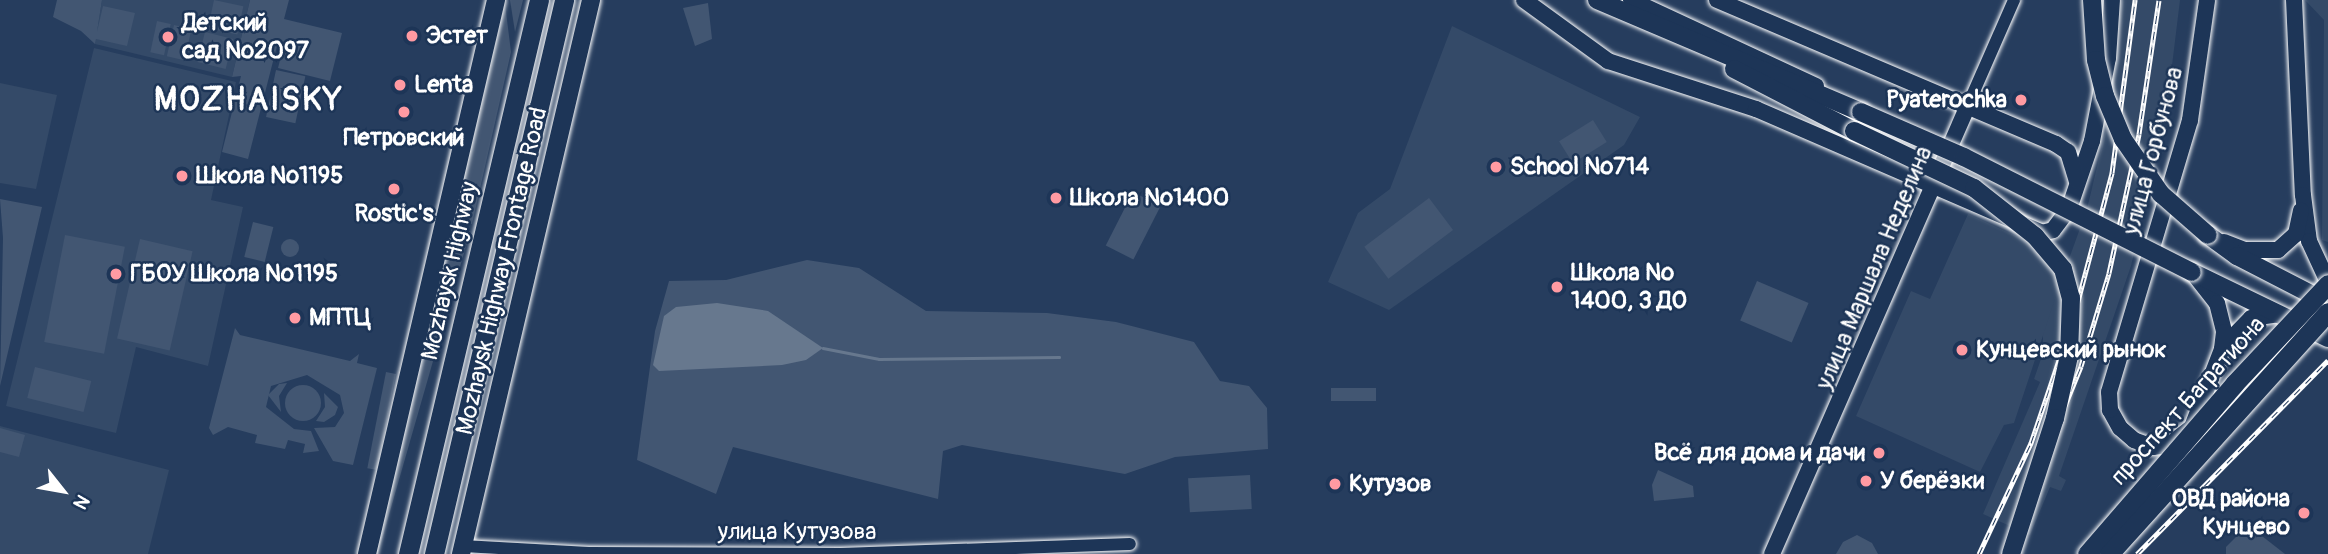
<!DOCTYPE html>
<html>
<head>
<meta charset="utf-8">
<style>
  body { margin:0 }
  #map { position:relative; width:2328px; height:554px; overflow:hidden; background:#263d5e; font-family:Pangolin,sans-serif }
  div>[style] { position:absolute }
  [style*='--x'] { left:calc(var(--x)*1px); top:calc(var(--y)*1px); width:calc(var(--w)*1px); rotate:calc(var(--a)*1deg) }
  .built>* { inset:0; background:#344a68 }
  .green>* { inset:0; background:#425672; transform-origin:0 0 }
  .round { border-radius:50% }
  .water>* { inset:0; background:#67788e }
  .stream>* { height:2.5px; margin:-1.25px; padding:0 1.25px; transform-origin:1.25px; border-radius:1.25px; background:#67788e }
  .roads { filter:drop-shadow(0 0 2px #fff) drop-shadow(0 0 2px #fff) }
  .minor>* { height:12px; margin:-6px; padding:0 6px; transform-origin:6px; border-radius:6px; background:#1d3557 }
  .tertiary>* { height:16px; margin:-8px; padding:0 8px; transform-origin:8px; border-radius:8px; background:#1d3557 }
  .secondary>* { height:18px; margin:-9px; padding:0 9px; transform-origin:9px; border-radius:9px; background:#1d3557 }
  .primary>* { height:19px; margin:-9.5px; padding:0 9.5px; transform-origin:9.5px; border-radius:9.5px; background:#1d3557 }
  .rail>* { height:5px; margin-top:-2.5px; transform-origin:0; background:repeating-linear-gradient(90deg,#1d3557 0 8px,#fff 0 16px); box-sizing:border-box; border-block:2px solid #fff }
  .bridges { filter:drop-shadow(0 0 2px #fff) drop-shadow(0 0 2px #fff) }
  .secondary-bridge>* { height:18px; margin:-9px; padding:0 9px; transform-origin:9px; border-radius:9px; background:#1d3557 }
  .primary-bridge>* { height:19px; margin:-9.5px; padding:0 9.5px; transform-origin:9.5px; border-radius:9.5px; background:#1d3557 }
  .dots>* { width:19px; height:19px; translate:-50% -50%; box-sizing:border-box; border:4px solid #1d3557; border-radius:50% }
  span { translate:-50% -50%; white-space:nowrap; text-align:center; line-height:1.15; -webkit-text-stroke:5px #1d3557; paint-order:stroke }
  .poi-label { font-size:24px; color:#fff; font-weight:700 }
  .left { translate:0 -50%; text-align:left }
  .right { translate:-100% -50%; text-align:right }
  .street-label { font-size:24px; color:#fff }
  .district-label { font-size:32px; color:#fff; font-weight:700; letter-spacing:2px }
  .north { position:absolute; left:28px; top:456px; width:70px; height:70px; -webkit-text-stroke:5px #1d3557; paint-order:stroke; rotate:121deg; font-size:19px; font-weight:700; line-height:28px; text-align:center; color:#fff }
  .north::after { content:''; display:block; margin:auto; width:24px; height:32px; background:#fff; clip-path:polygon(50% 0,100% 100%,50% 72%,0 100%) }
</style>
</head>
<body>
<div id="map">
  <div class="built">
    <div style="clip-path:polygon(102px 0,250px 0,232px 77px,95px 44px)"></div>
    <div style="clip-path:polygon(2122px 0,2180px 0,2165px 123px,2131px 266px,2059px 476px,2066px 480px,2061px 491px,2050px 487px,2030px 535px,1983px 514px,2040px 382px,2034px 379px,2043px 353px,2043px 331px,2087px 209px,2107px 125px)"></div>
    <div style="clip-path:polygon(2305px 0,2328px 0,2328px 242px,2322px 240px,2324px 20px)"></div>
    <div style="clip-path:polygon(1452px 26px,1640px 117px,1624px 145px,1389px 310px,1328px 282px,1358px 213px,1390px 189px)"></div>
    <div style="clip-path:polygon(94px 48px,236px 82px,211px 200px,243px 207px,208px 366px,136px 347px,116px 433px,6px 406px)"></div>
    <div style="clip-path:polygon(0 83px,57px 95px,36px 189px,0 183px)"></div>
    <div style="clip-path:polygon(1968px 214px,2068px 260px,2014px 423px,2004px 425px,1980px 472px,1856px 416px,1911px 291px,1930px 299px)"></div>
    <div style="clip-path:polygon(0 426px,169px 470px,148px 554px,0 554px)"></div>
  </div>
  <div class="green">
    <div style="clip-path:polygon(57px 0,102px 0,97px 32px,103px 6px,135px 13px,127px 46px,96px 39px,95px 44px,81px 31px,53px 17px)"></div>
    <div style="left:214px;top:0;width:30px;height:29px;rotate:12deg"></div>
    <div style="clip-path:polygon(250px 0,289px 0,284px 19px,342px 33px,330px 81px,278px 68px,284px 44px,278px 42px,248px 159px,222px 152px,241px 76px,232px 77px)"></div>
    <div style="clip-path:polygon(510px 0,523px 0,515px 32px)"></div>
    <div style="clip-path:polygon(708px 3px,712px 39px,695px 46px,683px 8px)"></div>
    <div style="clip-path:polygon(505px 4px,511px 52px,472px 224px,454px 219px)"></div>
    <div style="left:157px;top:21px;width:14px;height:32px;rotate:12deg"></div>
    <div style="left:174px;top:25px;width:18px;height:32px;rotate:13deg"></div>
    <div style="left:205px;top:32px;width:29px;height:31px;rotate:14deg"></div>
    <div style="left:276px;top:70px;width:30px;height:48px;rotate:12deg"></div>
    <div style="left:1593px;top:120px;width:26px;height:40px;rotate:58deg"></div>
    <div style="left:1133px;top:192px;width:31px;height:60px;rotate:27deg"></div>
    <div style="left:1429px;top:198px;width:40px;height:81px;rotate:53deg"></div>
    <div style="clip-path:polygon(0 199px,42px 207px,0 386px,3px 238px)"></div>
    <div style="left:253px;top:222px;width:21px;height:36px;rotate:14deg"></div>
    <div style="left:452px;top:226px;width:19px;height:337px;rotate:16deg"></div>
    <div style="left:65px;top:235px;width:61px;height:109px;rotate:11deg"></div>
    <div class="round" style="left:281px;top:239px;width:18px;height:18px"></div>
    <div style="left:140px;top:239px;width:54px;height:102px;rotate:13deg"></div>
    <div style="clip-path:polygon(807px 260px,859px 268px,926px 311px,1047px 313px,1116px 322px,1194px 342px,1220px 381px,1249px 386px,1267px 408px,1268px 449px,1175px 457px,1125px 474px,962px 445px,943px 451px,938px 499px,733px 447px,716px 494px,637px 460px,655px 331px,669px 281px,726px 280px)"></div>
    <div style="left:1757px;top:281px;width:56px;height:43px;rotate:23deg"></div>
    <div style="clip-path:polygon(235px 328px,240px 335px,350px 361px,359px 354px,357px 363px,377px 368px,353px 465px,333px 461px,314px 428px,335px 427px,344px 413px,340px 395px,307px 375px,271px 386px,266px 407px,294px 429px,311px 431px,319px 451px,303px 453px,305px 444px,288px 440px,285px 449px,255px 443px,257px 435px,228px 427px,213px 435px,209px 428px)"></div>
    <div style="left:35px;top:367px;width:58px;height:32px;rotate:14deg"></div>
    <div style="left:386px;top:372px;width:10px;height:98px;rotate:11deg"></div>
    <div style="clip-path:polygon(287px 383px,279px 396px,281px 412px,268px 395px,279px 384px)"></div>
    <div class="round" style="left:285px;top:385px;width:36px;height:36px"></div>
    <div style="left:1376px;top:388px;width:13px;height:45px;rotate:90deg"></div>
    <div style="clip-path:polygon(324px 393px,338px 407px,335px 415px,324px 422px,316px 421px,325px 407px)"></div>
    <div style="clip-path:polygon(0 428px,25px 435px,19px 457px,0 452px)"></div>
    <div style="clip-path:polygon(1658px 470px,1693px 486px,1694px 497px,1654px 501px,1652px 485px)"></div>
    <div style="left:1250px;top:475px;width:34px;height:62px;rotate:87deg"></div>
    <div style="clip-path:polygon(2246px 527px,2253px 529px,2285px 554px,2226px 554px,2226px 547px)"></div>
    <div style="clip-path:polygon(1857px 535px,1872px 543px,1878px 554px,1836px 554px,1843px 542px)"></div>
  </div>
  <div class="water">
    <div style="clip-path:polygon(717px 303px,768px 311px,823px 348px,806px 360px,782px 365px,659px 371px,653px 365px,664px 316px,676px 307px)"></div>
  </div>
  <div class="stream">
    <div style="--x:823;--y:348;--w:57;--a:11.1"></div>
    <div style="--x:879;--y:359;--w:180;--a:-0.6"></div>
  </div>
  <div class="roads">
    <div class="minor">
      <div style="--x:1968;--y:105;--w:115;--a:-66.3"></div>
      <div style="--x:463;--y:546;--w:126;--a:3.2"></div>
      <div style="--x:589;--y:553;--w:252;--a:0.2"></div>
      <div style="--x:841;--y:554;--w:289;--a:-2"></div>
    </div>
    <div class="tertiary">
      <div style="--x:1524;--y:0;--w:104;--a:36"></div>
      <div style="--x:1608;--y:61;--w:156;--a:18"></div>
      <div style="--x:1756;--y:109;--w:312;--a:23.4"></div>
      <div style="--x:2042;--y:233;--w:11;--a:-15"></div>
      <div style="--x:2053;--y:230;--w:26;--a:-53"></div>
      <div style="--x:2069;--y:209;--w:72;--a:-71.3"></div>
      <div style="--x:2092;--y:141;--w:85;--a:-79.1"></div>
      <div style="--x:2108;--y:58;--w:58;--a:-86.1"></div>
      <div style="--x:1631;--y:0;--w:204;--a:24.9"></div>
      <div style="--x:1717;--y:0;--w:368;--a:23"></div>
      <div style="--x:2056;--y:144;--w:14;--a:34"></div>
      <div style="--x:2068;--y:152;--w:30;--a:73"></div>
      <div style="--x:2294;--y:0;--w:195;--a:87.4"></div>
      <div style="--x:2303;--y:195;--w:46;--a:82.6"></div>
      <div style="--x:2309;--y:241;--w:45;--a:65.1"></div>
      <div style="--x:2224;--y:242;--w:22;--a:21"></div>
      <div style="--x:2245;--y:250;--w:33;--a:0"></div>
      <div style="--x:2278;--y:250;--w:24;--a:-42"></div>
      <div style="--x:2296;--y:234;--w:24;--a:-78"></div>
      <div style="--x:2194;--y:274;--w:37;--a:52"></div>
      <div style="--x:2217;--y:303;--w:30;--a:76"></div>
      <div style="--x:2224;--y:332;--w:17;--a:97"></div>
      <div style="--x:2222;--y:349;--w:84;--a:111"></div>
      <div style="--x:2192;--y:427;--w:29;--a:142"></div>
      <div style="--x:2169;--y:445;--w:16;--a:173"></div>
      <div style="--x:2153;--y:447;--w:20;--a:-160"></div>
      <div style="--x:2134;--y:440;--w:18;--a:-139"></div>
      <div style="--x:2120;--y:428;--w:21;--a:-119"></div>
      <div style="--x:2110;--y:410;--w:18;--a:-93"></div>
      <div style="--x:2109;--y:392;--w:284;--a:-73.4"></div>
      <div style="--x:2190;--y:120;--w:121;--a:-81.9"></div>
      <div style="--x:2223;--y:347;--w:40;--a:-46"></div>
      <div style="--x:2251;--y:318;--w:29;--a:-8"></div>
      <div style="--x:1772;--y:554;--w:490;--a:-66.4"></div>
    </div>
    <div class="secondary">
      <div style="--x:1597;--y:0;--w:287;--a:23"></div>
      <div style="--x:1734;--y:69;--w:135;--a:27.3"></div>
      <div style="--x:2208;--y:235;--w:36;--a:36"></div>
      <div style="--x:2237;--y:256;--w:102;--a:27.3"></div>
      <div style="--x:2192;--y:272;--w:151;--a:25.9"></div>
      <div style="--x:367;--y:554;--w:569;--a:-76.89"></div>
      <div style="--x:461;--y:554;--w:569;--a:-76.79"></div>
    </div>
    <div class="primary">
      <div style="--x:408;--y:554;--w:569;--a:-76.7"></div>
      <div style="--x:434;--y:554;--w:569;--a:-76.79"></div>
    </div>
  </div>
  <div class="rail">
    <div style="--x:1979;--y:554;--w:123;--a:-64.9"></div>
    <div style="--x:2031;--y:443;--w:134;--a:-71.3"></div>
    <div style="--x:2074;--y:316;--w:148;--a:-75.1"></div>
    <div style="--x:2112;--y:173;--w:175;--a:-82.4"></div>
    <div style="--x:2004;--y:554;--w:203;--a:-67.7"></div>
    <div style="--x:2081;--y:366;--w:97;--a:-73.2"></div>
    <div style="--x:2109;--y:273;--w:142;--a:-77.8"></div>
    <div style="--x:2139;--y:134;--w:135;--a:-81.5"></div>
    <div style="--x:2137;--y:554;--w:272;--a:-45.4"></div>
  </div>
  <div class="bridges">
    <div class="secondary-bridge">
      <div style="--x:2092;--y:0;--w:60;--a:86.2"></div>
      <div style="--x:2096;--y:60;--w:37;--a:76"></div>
      <div style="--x:2105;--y:96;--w:47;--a:67.3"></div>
      <div style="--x:2123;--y:139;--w:67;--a:55.4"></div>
      <div style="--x:2161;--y:194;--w:62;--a:41.1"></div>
      <div style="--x:1861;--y:112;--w:112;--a:23.6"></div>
      <div style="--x:1964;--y:157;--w:255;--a:26.8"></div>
      <div style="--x:1854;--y:131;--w:133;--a:25.4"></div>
      <div style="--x:1974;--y:188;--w:78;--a:38.2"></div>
      <div style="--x:2035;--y:236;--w:43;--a:49.7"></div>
      <div style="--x:2063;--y:269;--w:30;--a:75"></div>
      <div style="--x:2071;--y:298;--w:58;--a:92"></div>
      <div style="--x:2069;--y:356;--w:64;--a:102.7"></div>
      <div style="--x:2055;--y:418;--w:143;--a:107.9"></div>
    </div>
    <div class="primary-bridge">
      <div style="--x:2087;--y:554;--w:225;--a:-49.1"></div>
      <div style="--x:2234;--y:384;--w:137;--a:-46.8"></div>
      <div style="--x:2109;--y:554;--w:326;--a:-47.9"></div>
    </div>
  </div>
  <div class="dots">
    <div style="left:412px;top:36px;background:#ff9aa2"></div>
    <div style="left:168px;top:37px;background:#ff9aa2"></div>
    <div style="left:400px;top:85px;background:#ff9aa2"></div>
    <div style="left:2021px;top:100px;background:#ff9aa2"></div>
    <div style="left:404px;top:112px;background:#ff9aa2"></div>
    <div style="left:1496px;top:167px;background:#ff9aa2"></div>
    <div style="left:182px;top:176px;background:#ff9aa2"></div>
    <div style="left:394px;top:189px;background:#ff9aa2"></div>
    <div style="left:1056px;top:198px;background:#ff9aa2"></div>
    <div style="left:116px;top:274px;background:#ff9aa2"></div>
    <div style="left:1557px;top:287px;background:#ff9aa2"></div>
    <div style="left:295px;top:318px;background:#ff9aa2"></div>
    <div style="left:1962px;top:350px;background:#ff9aa2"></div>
    <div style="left:1879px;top:453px;background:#ff9aa2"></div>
    <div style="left:1866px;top:481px;background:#ff9aa2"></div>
    <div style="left:1335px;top:484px;background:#ff9aa2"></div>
    <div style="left:2304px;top:513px;background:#ff9aa2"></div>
  </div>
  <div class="poi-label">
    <span class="left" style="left:182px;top:37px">Детский<br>сад №2097</span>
    <span class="left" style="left:426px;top:36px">Эстет</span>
    <span class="left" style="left:414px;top:85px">Lenta</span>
    <span class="right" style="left:2007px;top:100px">Pyaterochka</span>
    <span style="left:404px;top:138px">Петровский</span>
    <span class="left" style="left:1510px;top:167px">School №714</span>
    <span class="left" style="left:196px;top:176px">Школа №1195</span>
    <span class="left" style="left:1070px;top:198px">Школа №1400</span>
    <span style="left:394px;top:214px">Rostic's</span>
    <span class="left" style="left:1571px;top:287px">Школа №<br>1400, 3 ДО</span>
    <span class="left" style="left:130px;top:274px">ГБОУ Школа №1195</span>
    <span class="left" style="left:309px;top:318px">МПТЦ</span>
    <span class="left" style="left:1976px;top:350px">Кунцевский рынок</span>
    <span class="right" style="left:1865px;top:453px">Всё для дома и дачи</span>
    <span class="left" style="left:1880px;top:481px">У берёзки</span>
    <span class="left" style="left:1349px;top:484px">Кутузов</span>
    <span class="right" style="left:2290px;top:513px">ОВД района<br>Кунцево</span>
  </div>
  <div class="street-label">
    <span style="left:2153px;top:151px;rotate:-75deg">улица Горбунова</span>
    <span style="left:1874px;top:268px;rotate:-67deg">улица Маршала Неделина</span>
    <span style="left:450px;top:271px;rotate:-77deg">Mozhaysk Highway</span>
    <span style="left:502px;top:271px;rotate:-77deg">Mozhaysk Highway Frontage Road</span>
    <span style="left:2188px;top:401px;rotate:-48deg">проспект Багратиона</span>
    <span style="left:797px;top:532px">улица Кутузова</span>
  </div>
  <div class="district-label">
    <span style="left:249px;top:100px">MOZHAISKY</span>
  </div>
  <div class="north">N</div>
</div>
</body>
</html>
